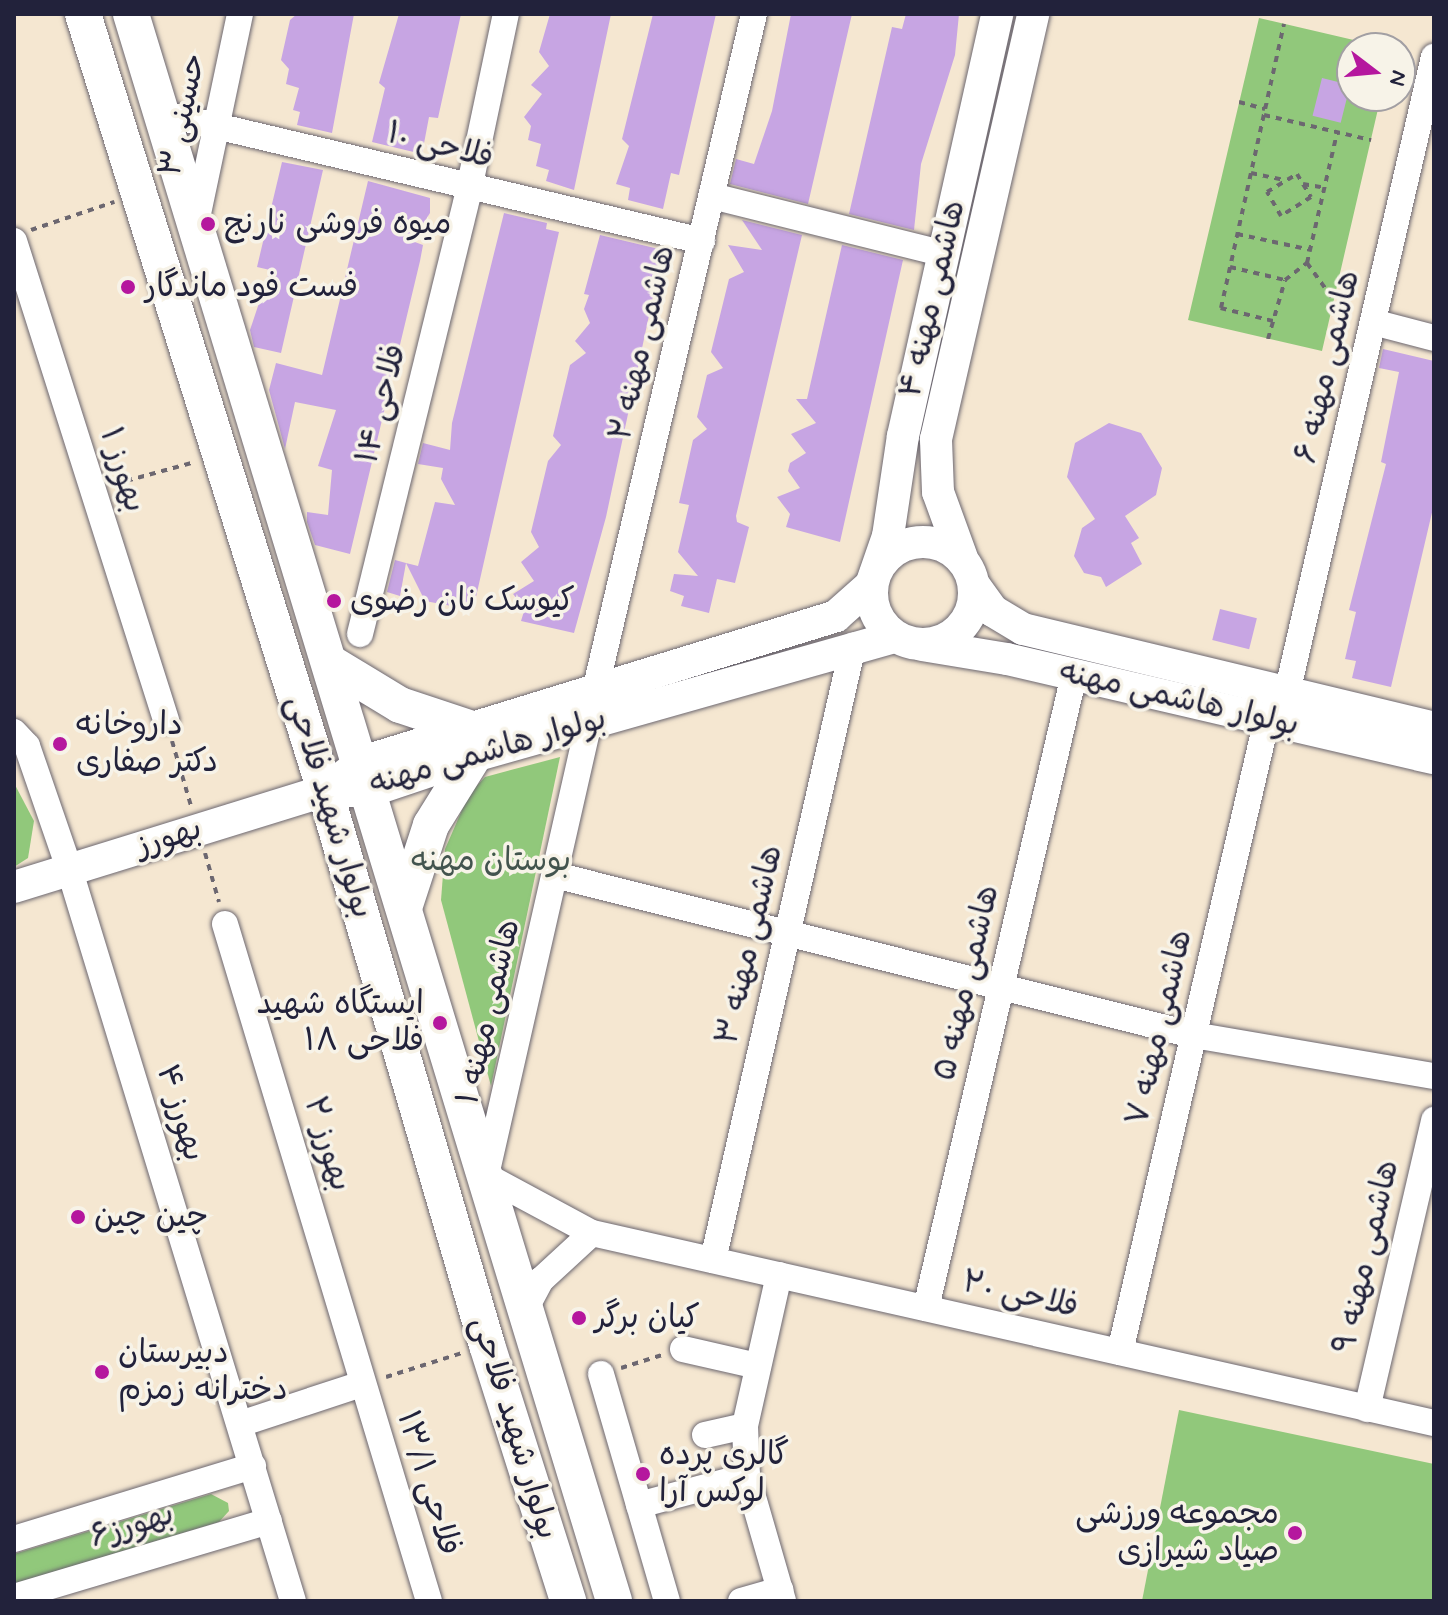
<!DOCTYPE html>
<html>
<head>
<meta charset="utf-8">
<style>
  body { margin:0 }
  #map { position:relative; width:1448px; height:1615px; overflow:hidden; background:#f5e7d1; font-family:Mynerve,"Playpen Sans Arabic",sans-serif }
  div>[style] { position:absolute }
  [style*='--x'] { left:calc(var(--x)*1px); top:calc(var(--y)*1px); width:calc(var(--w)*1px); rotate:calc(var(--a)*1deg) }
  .green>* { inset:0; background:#91c87b }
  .building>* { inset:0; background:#c7a5e3; transform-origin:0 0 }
  .path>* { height:4px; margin-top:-2px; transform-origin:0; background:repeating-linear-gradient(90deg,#6c6770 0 6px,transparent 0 12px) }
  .roads { filter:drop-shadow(0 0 2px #6c6770) drop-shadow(0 0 2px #6c6770) }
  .minor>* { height:26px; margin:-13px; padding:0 13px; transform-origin:13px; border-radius:13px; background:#fff }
  .tertiary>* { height:32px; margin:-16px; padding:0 16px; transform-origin:16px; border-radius:16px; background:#fff }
  .tertiary>.ring { margin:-16px; padding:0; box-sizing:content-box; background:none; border:32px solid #fff; border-radius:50% }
  .secondary>* { height:36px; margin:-18px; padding:0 18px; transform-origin:18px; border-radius:18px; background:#fff }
  .dots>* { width:22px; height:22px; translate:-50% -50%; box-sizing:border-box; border:4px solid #f7f3e8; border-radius:50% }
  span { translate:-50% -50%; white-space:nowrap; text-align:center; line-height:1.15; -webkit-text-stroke:7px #f7f3e8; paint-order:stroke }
  .street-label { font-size:32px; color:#22223b }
  .poi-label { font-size:32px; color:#22223b }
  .left { translate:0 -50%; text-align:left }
  .right { translate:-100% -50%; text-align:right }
  .park-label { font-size:32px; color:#43544e }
  .frame { position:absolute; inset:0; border:16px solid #22223b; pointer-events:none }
  .north { position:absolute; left:1336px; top:32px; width:80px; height:80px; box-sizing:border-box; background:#f7f3e8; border:2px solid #a29fa3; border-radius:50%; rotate:106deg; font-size:22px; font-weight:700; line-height:32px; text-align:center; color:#22223b }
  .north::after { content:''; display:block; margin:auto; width:28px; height:36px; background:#b5179e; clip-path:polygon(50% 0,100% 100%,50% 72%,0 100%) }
</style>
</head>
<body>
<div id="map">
  <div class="green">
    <div style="clip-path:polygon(1259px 18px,1388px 48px,1352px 48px,1352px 96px,1381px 96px,1322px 351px,1188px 320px)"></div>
    <div style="clip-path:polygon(560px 757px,491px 1086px,441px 900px,445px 849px,469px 794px,485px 777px)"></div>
    <div style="clip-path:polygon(14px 783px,34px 821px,28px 858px,14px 867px)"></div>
    <div style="clip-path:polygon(1179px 1410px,1434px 1464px,1434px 1601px,1142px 1601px)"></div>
    <div style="clip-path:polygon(211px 1494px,228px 1503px,229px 1511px,219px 1522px,14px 1584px,14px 1554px)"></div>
  </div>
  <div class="building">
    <div style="clip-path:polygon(297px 14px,354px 14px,332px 133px,297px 125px,300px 112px,293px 110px,299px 88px,286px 84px,289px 69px,281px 60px,290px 20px)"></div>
    <div style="clip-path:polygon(399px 14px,461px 14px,438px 118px,429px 117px,422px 154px,372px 142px,385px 88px,379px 83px)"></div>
    <div style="clip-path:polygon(550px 14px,611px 14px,574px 190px,546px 181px,549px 170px,536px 166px,541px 144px,528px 140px,531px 126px,524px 117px,542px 94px,531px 85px,549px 66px,539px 52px)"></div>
    <div style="clip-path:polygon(653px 14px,716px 14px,679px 175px,671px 173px,663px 209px,628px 200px,630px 188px,616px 184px,629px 146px,622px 139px)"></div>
    <div style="clip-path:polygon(791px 14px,852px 14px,808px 204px,730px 184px,736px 159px,754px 164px,772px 111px)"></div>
    <div style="clip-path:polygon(906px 14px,959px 14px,955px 55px,921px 164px,914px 230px,849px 214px,892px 27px,902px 29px)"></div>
    <div style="left:1322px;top:78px;width:29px;height:39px;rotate:14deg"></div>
    <div style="clip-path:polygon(282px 162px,323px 170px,281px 353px,254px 347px,250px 330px,270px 270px,257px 267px)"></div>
    <div style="clip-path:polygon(368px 181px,430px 198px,430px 213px,412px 241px,423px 245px,420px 261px,350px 554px,315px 545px,307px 522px,307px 512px,328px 515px,332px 470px,318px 466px,336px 410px,295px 402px,285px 449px,269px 390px,276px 363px,322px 375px)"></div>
    <div style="clip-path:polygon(504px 213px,547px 223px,546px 229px,559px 232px,473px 610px,425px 601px,406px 563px,418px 566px,435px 502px,455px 505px,441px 479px,443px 468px,418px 464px,423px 443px,450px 450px,452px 423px)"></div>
    <div style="clip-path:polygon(742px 220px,802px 235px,736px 516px,737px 522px,749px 527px,735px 583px,717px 579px,709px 613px,681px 606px,684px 596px,670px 591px,674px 574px,698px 576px,678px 552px,689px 505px,679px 503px,693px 440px,707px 429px,697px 417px,707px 375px,723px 368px,711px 352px,727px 287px,729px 279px,744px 272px,728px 245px,762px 250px)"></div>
    <div style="clip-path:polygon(600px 235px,663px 250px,606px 517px,574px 633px,521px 621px,525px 608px,513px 594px,534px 581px,521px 562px,539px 547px,531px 532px,548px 461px,561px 445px,553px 436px,570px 365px,586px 353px,575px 341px,590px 323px,584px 309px,589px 295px,584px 294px)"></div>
    <div style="clip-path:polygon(842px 245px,903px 260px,840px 542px,786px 527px,790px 514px,777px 497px,800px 488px,788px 471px,790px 463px,806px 453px,791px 434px,816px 423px,796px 399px,807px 399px)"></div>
    <div style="clip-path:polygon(1383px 349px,1434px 361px,1434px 504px,1391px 687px,1352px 678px,1356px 661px,1345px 659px,1356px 612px,1349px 610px,1386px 464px,1381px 462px,1399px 372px,1379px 368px)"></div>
    <div style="clip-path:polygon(1109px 423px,1141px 433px,1162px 468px,1156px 495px,1125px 516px,1139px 538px,1131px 543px,1142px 564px,1106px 587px,1101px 577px,1084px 573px,1074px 556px,1082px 528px,1095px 519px,1067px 477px,1075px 443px)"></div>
    <div style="clip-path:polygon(395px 560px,406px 563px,400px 596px,387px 592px)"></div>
    <div style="left:1220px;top:609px;width:38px;height:32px;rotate:14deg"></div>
  </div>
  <div class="path">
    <div style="--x:1239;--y:102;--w:27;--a:15"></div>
    <div style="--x:1264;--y:115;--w:110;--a:13.2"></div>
    <div style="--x:1251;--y:173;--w:34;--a:12"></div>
    <div style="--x:1297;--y:174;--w:27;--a:59"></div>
    <div style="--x:1311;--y:197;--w:36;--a:148"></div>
    <div style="--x:1281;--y:216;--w:28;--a:-120"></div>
    <div style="--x:1267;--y:192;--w:35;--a:-31"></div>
    <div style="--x:1303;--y:184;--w:22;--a:10"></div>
    <div style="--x:31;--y:230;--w:88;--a:-18.6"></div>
    <div style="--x:1237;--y:234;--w:76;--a:12.2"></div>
    <div style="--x:1307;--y:263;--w:44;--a:54.2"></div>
    <div style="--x:1230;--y:267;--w:57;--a:13.3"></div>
    <div style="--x:1273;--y:321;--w:54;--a:-166"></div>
    <div style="--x:1221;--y:308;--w:291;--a:-77.5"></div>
    <div style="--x:1268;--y:339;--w:61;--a:-73.9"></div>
    <div style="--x:1285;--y:280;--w:28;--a:-38"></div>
    <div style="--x:1307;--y:263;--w:133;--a:-77"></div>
    <div style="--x:115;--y:484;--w:83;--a:-15.4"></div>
    <div style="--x:172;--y:741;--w:68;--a:73.7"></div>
    <div style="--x:205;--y:853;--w:51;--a:74.1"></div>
    <div style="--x:621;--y:1368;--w:43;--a:-17.6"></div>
    <div style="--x:386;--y:1377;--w:80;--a:-17.5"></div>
  </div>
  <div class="roads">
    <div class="minor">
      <div style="--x:161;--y:113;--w:556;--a:13.31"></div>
      <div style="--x:712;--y:196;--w:239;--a:14"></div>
      <div style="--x:196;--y:223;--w:214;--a:-78.1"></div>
      <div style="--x:14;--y:241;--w:503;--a:72.39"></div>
      <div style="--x:1373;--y:322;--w:63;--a:14.7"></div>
      <div style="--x:360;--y:634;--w:458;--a:-76.2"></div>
      <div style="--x:469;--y:189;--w:179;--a:-78.1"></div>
      <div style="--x:596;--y:687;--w:691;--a:-76.79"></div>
      <div style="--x:589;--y:722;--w:466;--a:102.8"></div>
      <div style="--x:486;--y:1176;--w:120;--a:28.3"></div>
      <div style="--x:592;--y:1233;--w:863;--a:12.72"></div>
      <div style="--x:14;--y:732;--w:19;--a:47"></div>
      <div style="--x:27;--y:746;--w:129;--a:71"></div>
      <div style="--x:69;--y:868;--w:766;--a:73.01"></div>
      <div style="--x:555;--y:875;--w:658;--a:14.08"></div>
      <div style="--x:1193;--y:1035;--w:244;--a:9.7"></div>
      <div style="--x:225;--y:924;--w:707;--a:73.23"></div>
      <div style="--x:713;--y:1260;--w:630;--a:-77.16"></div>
      <div style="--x:779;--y:1275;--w:155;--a:102.7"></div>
      <div style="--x:745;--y:1426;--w:50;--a:87.7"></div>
      <div style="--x:747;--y:1476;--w:130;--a:73.9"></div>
      <div style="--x:526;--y:1308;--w:32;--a:-62"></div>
      <div style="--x:541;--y:1280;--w:69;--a:-42.7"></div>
      <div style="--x:926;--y:1308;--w:650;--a:-76.84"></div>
      <div style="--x:683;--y:1349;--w:77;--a:12.8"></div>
      <div style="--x:1120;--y:1352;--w:650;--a:-76.93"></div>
      <div style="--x:1267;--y:719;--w:33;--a:-52"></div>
      <div style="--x:1287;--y:693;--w:653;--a:-76.99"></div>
      <div style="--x:601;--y:1374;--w:236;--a:73.8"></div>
      <div style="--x:1367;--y:1409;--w:297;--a:-76.9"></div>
      <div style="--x:240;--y:1424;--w:128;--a:-18.2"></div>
      <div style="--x:705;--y:1435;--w:41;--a:-12.7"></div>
      <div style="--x:639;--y:1505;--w:112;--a:-15"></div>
      <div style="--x:14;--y:1539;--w:250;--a:-17"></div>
      <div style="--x:14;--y:1597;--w:266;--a:-16.6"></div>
      <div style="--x:741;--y:1601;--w:41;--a:-15.8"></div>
    </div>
    <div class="tertiary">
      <div class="ring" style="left:872px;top:542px;width:70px;height:70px"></div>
      <div style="--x:962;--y:558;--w:70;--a:-110"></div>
      <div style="--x:938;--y:492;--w:53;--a:-92.2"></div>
      <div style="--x:936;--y:439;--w:436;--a:-77.1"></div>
      <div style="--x:974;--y:585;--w:32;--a:54"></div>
      <div style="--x:993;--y:611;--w:35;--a:31"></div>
      <div style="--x:1023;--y:629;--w:423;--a:13.5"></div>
      <div style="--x:922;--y:645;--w:86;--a:9.4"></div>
      <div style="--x:1007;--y:659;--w:438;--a:13.1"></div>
      <div style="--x:325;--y:791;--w:47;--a:-38.1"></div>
      <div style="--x:362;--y:762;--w:496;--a:-17.1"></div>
      <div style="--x:836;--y:616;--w:47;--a:-41.5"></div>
      <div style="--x:871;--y:585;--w:52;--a:-70.9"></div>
      <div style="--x:888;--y:536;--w:101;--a:-81.5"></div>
      <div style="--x:903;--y:436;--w:432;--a:-77.4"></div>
      <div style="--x:14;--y:887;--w:325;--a:-17.2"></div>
      <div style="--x:325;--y:791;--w:45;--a:0"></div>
      <div style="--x:370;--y:791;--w:110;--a:-18.6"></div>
      <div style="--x:474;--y:756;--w:437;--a:-15.8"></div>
    </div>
    <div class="secondary">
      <div style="--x:83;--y:14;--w:814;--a:72.7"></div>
      <div style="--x:325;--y:791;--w:577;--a:73.7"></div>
      <div style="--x:487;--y:1345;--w:269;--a:72.4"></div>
      <div style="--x:131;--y:14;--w:1659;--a:73.07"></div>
      <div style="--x:332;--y:664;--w:79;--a:31.1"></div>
      <div style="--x:400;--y:705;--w:73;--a:18.4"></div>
      <div style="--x:405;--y:905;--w:84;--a:-72"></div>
      <div style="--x:431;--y:825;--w:81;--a:-58.1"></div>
    </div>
  </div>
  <div class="dots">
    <div style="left:208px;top:224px;background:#b5179e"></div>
    <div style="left:128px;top:287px;background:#b5179e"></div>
    <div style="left:334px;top:601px;background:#b5179e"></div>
    <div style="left:60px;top:744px;background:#b5179e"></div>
    <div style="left:440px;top:1023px;background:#b5179e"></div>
    <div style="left:78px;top:1217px;background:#b5179e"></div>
    <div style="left:579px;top:1318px;background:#b5179e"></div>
    <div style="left:102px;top:1372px;background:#b5179e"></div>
    <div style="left:643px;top:1474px;background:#b5179e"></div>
    <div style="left:1295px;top:1533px;background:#b5179e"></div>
  </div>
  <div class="street-label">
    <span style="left:183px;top:115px;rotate:-78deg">حسینی ۳</span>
    <span style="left:440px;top:146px;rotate:14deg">فلاحی ۱۰</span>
    <span style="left:933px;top:299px;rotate:-77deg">هاشمی مهنه ۴</span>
    <span style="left:643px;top:343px;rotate:-77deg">هاشمی مهنه ۲</span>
    <span style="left:1328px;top:367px;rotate:-77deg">هاشمی مهنه ۶</span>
    <span style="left:382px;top:404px;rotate:-76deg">فلاحی ۱۴</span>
    <span style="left:122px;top:470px;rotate:72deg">بهورز ۱</span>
    <span style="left:1179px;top:699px;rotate:13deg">بولوار هاشمی مهنه</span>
    <span style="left:488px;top:752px;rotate:-16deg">بولوار هاشمی مهنه</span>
    <span style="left:329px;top:807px;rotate:73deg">بولوار شهید فلاحی</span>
    <span style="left:169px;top:838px;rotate:-17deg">بهورز</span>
    <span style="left:750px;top:945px;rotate:-77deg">هاشمی مهنه ۳</span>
    <span style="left:967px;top:983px;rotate:-77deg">هاشمی مهنه ۵</span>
    <span style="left:489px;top:1012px;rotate:-77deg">هاشمی مهنه ۱</span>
    <span style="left:1160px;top:1028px;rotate:-77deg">هاشمی مهنه ۷</span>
    <span style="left:180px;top:1113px;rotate:73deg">بهورز ۴</span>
    <span style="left:327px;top:1144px;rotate:73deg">بهورز ۲</span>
    <span style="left:1367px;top:1257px;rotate:-77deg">هاشمی مهنه ۹</span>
    <span style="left:1020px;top:1295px;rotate:13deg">فلاحی ۲۰</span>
    <span style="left:514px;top:1428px;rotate:73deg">بولوار شهید فلاحی</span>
    <span style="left:428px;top:1483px;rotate:73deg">فلاحی ۱۳/۱</span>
    <span style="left:132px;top:1526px;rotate:-17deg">بهورز۶</span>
  </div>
  <div class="poi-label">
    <span class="left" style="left:224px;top:224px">میوه فروشی نارنج</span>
    <span class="left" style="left:144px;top:287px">فست فود ماندگار</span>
    <span class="left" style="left:350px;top:601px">کیوسک نان رضوی</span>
    <span class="left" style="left:76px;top:744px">داروخانه<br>دکتر صفاری</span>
    <span class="right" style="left:424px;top:1023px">ایستگاه شهید<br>فلاحی ۱۸</span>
    <span class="left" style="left:94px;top:1217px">چین چین</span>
    <span class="left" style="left:595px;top:1318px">کیان برگر</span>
    <span class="left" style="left:118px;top:1372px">دبیرستان<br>دخترانه زمزم</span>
    <span class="left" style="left:659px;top:1474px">گالری پرده<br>لوکس آرا</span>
    <span class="right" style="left:1279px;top:1533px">مجموعه ورزشی<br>صیاد شیرازی</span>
  </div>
  <div class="park-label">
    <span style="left:491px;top:861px">بوستان مهنه</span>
  </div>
  <div class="frame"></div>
  <div class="north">N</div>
</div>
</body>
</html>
